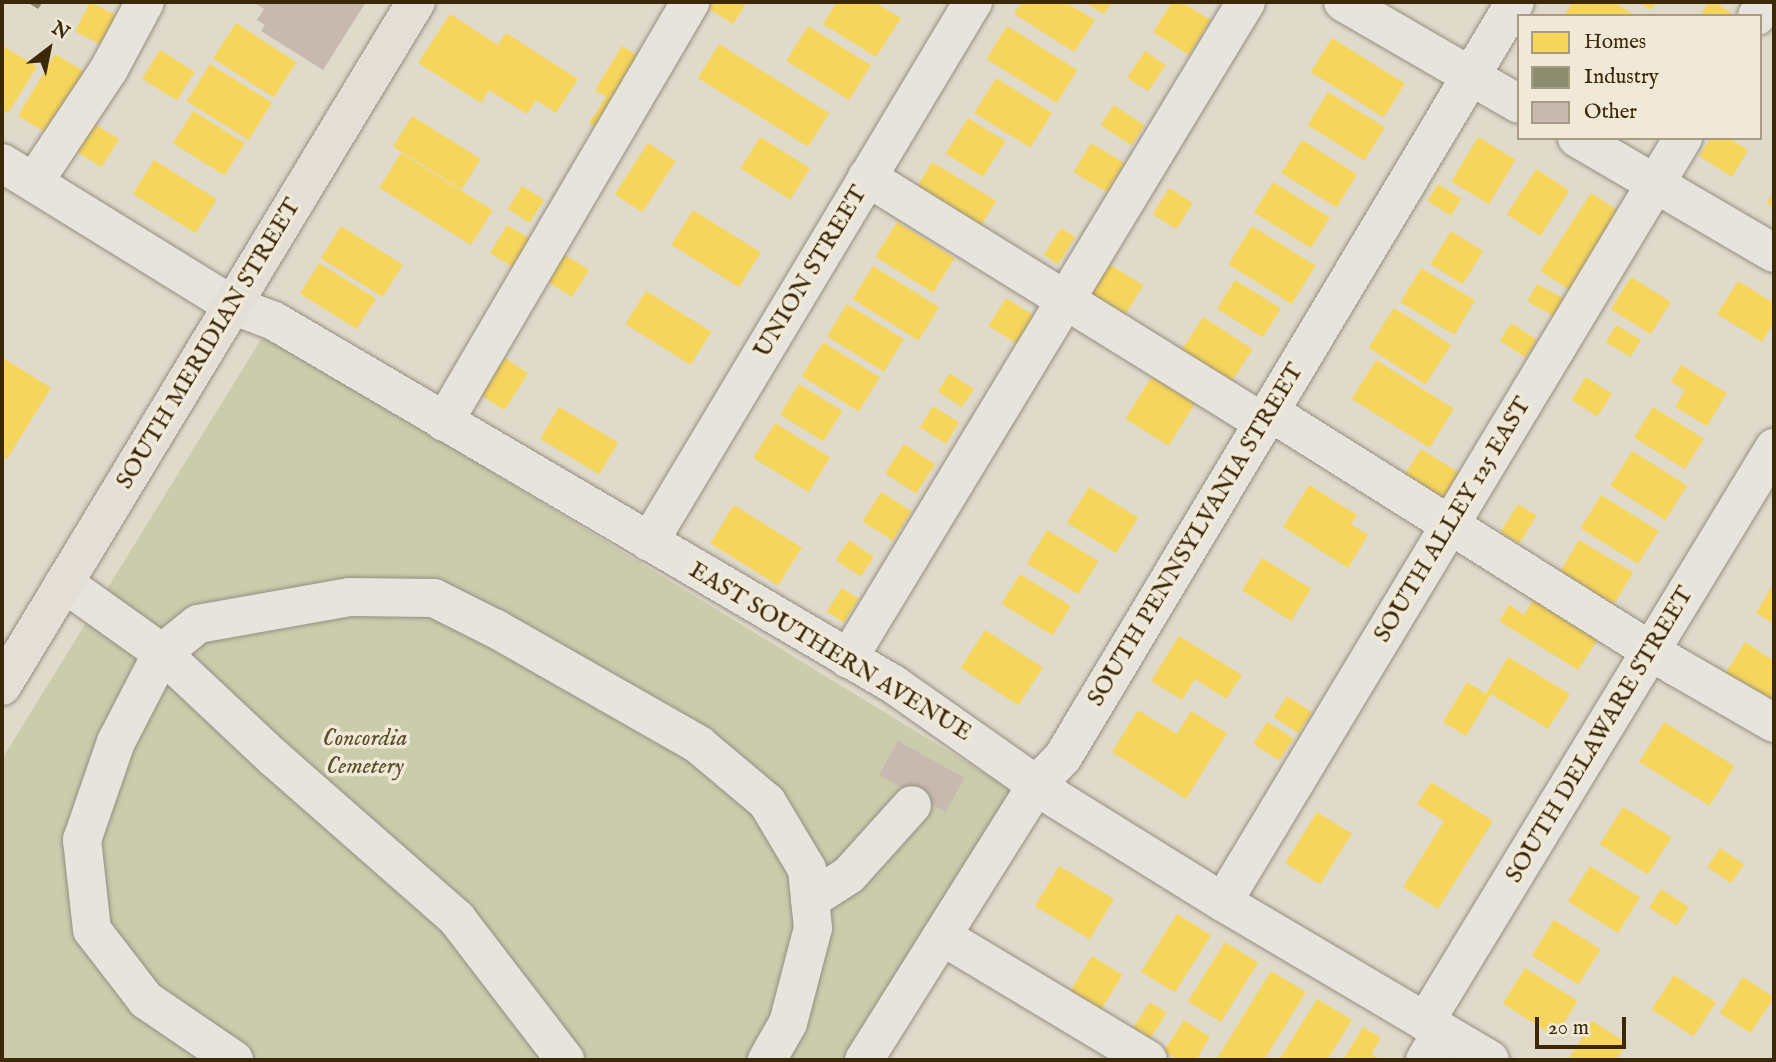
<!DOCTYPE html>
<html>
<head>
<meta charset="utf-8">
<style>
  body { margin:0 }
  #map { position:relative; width:1776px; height:1062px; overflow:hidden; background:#e0dacb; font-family:"IM FELL English",serif }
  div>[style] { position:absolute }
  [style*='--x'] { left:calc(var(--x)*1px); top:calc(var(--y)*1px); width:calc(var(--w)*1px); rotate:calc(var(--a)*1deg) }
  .green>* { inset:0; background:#cbccac }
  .homes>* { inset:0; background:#f6d55c; transform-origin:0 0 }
  .industry>* { inset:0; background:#8c8c6e }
  .building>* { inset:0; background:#c7b9af; transform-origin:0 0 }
  .roads { filter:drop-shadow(0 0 2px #958e81) drop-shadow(0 0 2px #958e81) }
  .minor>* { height:38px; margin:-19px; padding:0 19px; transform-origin:19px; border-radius:19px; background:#e7e4dd }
  .major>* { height:38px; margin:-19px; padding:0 19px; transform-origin:19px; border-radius:19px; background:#e3dfd7 }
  span { translate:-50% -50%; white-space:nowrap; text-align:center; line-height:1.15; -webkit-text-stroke:7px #f0e9d8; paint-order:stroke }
  .street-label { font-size:24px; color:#3c2706 }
  .park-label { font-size:24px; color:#5b4d29; font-style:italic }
  .frame { position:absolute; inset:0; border:4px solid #3c2706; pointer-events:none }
  .legend { position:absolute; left:1517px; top:14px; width:245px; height:126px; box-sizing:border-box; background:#f0e9d8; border:2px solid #a89b84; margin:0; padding:9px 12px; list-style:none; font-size:21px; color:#3c2706 }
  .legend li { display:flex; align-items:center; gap:14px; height:35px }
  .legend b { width:35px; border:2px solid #a89b84 }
  .north { position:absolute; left:14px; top:14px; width:70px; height:70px; -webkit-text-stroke:5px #f0e9d8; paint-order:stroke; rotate:32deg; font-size:19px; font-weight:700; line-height:28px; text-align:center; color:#3c2706 }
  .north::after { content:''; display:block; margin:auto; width:24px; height:32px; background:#3c2706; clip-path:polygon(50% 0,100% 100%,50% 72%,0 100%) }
  .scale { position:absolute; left:1535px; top:1017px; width:91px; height:32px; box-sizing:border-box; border:4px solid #3c2706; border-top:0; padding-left:9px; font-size:21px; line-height:24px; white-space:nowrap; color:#3c2706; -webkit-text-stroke:5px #f0e9d8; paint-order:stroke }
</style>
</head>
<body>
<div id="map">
  <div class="green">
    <div style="clip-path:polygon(265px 333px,1015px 792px,848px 1060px,2px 1060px,2px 759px)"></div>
  </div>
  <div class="homes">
    <div style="left:90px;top:2px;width:34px;height:33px;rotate:27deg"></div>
    <div style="clip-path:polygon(714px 2px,747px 2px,733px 24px,709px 9px)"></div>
    <div style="clip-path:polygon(837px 2px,874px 2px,901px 18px,876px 57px,823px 24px)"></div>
    <div style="clip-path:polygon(1022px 2px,1065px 2px,1095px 20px,1074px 52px,1014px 14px)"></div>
    <div style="clip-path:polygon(1084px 2px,1112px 2px,1104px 14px)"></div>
    <div style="clip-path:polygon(1172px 2px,1181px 2px,1211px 20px,1189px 55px,1153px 32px)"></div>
    <div style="clip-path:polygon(1573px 2px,1614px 2px,1636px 16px,1564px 16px)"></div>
    <div style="clip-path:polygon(1637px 2px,1656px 2px,1651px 10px)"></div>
    <div style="clip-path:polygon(1709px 2px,1714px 2px,1736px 16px,1700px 16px)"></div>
    <div style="clip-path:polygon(450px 14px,498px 45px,506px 33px,578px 79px,556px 113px,536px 100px,527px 114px,489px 90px,481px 103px,418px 63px)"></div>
    <div style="left:236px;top:23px;width:72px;height:42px;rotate:33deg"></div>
    <div style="left:808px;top:26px;width:74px;height:41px;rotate:32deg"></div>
    <div style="left:1007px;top:26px;width:83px;height:39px;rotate:32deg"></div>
    <div style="left:1332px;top:38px;width:86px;height:40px;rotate:32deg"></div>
    <div style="left:719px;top:44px;width:130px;height:40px;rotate:32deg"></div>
    <div style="clip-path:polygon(2px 45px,37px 67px,8px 113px,2px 109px)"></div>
    <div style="clip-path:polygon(622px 46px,648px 62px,604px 132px,589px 123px,606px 97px,595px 90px)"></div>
    <div style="left:160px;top:50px;width:41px;height:34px;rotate:32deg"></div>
    <div style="left:1145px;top:51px;width:25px;height:32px;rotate:34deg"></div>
    <div style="left:55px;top:54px;width:39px;height:72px;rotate:31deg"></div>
    <div style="left:210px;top:64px;width:73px;height:44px;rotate:32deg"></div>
    <div style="left:996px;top:78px;width:66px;height:41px;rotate:32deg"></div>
    <div style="left:1328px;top:92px;width:67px;height:39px;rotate:32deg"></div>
    <div style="left:1114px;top:105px;width:37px;height:24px;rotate:34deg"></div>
    <div style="left:193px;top:111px;width:61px;height:38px;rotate:32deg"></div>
    <div style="left:412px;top:116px;width:81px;height:36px;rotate:32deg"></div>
    <div style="left:968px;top:118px;width:44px;height:42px;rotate:32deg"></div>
    <div style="left:94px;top:124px;width:29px;height:33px;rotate:31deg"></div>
    <div style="left:760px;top:137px;width:59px;height:37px;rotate:32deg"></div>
    <div style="left:1478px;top:137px;width:44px;height:52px;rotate:31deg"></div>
    <div style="clip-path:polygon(1711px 138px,1729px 138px,1748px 150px,1732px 177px,1699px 156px)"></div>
    <div style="left:1302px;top:140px;width:65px;height:39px;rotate:32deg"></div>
    <div style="left:648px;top:143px;width:33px;height:61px;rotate:33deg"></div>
    <div style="left:1091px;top:143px;width:39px;height:34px;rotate:31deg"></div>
    <div style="left:401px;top:153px;width:108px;height:41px;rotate:32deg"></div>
    <div style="left:154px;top:160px;width:74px;height:40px;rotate:32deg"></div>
    <div style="left:932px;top:162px;width:75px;height:40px;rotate:31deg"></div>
    <div style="left:1536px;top:169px;width:40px;height:54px;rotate:33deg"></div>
    <div style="left:1273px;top:182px;width:67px;height:36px;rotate:32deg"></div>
    <div style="left:1438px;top:184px;width:28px;height:20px;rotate:32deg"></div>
    <div style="left:522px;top:186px;width:26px;height:27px;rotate:32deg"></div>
    <div style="left:1169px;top:188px;width:28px;height:31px;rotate:32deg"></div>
    <div style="clip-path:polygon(1774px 191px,1774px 208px,1767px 203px)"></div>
    <div style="left:1591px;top:193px;width:40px;height:93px;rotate:33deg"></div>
    <div style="left:693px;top:210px;width:80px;height:41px;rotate:32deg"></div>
    <div style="left:897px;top:222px;width:68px;height:41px;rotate:32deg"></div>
    <div style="left:507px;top:225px;width:33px;height:33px;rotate:31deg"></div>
    <div style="left:341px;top:226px;width:73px;height:38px;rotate:32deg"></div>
    <div style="left:1252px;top:226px;width:75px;height:45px;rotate:32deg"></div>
    <div style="left:1061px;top:228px;width:17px;height:32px;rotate:33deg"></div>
    <div style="left:1451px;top:231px;width:38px;height:39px;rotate:32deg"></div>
    <div style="left:562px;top:253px;width:32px;height:32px;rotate:32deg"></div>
    <div style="left:1106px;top:262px;width:44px;height:36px;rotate:32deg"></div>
    <div style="left:319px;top:263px;width:67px;height:36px;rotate:32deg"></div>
    <div style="left:873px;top:266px;width:78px;height:39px;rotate:32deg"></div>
    <div style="left:1421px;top:268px;width:63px;height:40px;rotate:31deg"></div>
    <div style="left:1631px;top:277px;width:47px;height:38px;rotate:32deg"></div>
    <div style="left:1235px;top:280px;width:54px;height:34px;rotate:32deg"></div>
    <div style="clip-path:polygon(1738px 281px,1774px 303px,1774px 322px,1762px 342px,1717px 314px)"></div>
    <div style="left:1537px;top:284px;width:31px;height:20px;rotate:29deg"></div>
    <div style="left:646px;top:291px;width:77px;height:39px;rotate:32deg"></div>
    <div style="left:1006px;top:298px;width:36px;height:33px;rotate:32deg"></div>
    <div style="left:847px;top:304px;width:67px;height:38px;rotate:32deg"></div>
    <div style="left:1394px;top:308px;width:68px;height:47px;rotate:33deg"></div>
    <div style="left:1203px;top:317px;width:59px;height:40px;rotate:33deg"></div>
    <div style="left:1511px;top:323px;width:31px;height:21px;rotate:33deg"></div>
    <div style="left:1616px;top:325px;width:29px;height:20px;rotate:31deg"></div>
    <div style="left:823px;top:342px;width:67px;height:40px;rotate:32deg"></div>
    <div style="clip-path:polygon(2px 357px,51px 388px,7px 459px,2px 455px)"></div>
    <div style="left:503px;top:357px;width:30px;height:44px;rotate:33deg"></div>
    <div style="left:1376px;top:360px;width:92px;height:46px;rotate:32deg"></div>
    <div style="clip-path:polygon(1681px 365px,1727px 393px,1707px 426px,1675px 407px,1685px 390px,1671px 382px)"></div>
    <div style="left:950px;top:373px;width:29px;height:22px;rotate:34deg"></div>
    <div style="left:1154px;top:373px;width:51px;height:54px;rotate:32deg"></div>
    <div style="left:1586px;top:377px;width:31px;height:27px;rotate:33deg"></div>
    <div style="left:799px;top:384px;width:51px;height:36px;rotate:32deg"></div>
    <div style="left:933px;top:406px;width:31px;height:25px;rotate:32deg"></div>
    <div style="left:559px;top:407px;width:69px;height:37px;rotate:31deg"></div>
    <div style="left:1653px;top:407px;width:60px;height:36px;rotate:32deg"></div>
    <div style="left:775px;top:423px;width:65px;height:41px;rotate:32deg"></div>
    <div style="left:904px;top:444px;width:37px;height:35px;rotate:33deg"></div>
    <div style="left:1421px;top:449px;width:60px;height:39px;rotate:32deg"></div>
    <div style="left:1632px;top:451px;width:65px;height:41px;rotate:32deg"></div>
    <div style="clip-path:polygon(1309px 485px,1357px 515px,1351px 524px,1368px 535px,1348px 568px,1283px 527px)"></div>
    <div style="left:1089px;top:487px;width:58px;height:42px;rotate:32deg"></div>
    <div style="left:881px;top:492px;width:36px;height:35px;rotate:32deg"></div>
    <div style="left:1601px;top:495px;width:68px;height:39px;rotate:32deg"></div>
    <div style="left:1518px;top:504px;width:22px;height:33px;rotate:32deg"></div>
    <div style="left:734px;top:505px;width:80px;height:45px;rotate:32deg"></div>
    <div style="left:1047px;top:530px;width:60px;height:39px;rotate:31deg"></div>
    <div style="left:849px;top:540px;width:30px;height:24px;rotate:34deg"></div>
    <div style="left:1579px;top:540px;width:63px;height:40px;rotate:31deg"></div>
    <div style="left:1262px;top:558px;width:58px;height:38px;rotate:32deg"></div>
    <div style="left:1020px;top:574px;width:60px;height:35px;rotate:32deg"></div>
    <div style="clip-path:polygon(1774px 583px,1774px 624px,1756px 613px)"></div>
    <div style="left:842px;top:588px;width:20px;height:28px;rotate:33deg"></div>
    <div style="clip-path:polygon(1537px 594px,1601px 634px,1578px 670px,1499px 621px,1509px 605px,1524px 615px)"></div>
    <div style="left:985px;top:630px;width:69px;height:45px;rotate:33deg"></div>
    <div style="clip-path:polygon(1179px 636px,1242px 675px,1226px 699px,1195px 679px,1182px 700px,1151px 681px)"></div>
    <div style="clip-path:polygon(1745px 642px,1774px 661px,1774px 705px,1725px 674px)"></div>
    <div style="clip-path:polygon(1508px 657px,1570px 694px,1548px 729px,1491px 694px,1466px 736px,1443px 722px,1467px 682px,1486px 694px)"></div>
    <div style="left:1287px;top:696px;width:30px;height:25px;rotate:33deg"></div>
    <div style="clip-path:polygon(1138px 710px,1177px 734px,1191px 711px,1227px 733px,1186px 799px,1112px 752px)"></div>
    <div style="left:1267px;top:722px;width:31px;height:26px;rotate:32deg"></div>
    <div style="left:1664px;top:722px;width:83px;height:47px;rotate:32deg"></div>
    <div style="clip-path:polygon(1431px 782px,1493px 821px,1438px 909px,1403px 887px,1444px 821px,1417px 804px)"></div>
    <div style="left:1623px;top:807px;width:57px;height:44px;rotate:32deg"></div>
    <div style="left:1317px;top:812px;width:41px;height:60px;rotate:32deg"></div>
    <div style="left:1720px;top:848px;width:29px;height:23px;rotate:34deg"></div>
    <div style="left:1059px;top:866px;width:64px;height:47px;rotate:31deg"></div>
    <div style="left:1590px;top:866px;width:59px;height:42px;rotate:32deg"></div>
    <div style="left:1661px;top:889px;width:33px;height:22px;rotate:33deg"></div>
    <div style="left:1177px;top:914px;width:40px;height:68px;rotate:32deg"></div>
    <div style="left:1554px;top:920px;width:55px;height:42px;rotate:32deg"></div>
    <div style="left:1225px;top:942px;width:39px;height:70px;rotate:32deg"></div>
    <div style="left:1092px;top:956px;width:36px;height:43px;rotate:32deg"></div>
    <div style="left:1525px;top:968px;width:62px;height:42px;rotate:32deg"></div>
    <div style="clip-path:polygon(1271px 971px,1306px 992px,1264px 1060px,1216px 1060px)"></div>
    <div style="left:1674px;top:975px;width:50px;height:41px;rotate:33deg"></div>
    <div style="left:1743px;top:977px;width:37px;height:43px;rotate:33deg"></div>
    <div style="clip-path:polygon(1317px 999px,1352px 1020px,1327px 1060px,1279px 1060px)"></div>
    <div style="left:1150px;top:1002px;width:20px;height:30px;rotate:33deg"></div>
    <div style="clip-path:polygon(1184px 1020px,1210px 1037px,1196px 1060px,1179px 1060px,1164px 1051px)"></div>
    <div style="clip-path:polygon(1592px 1021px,1627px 1043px,1616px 1060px,1568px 1060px)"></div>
    <div style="clip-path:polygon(1363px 1027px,1381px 1038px,1371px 1054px,1381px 1060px,1343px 1060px)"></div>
  </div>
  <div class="industry">
    <div style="clip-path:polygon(27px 2px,43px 2px,38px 9px)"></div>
  </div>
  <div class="building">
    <div style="clip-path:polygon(253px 2px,366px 2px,323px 70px,261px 31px,265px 25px,257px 20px,264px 9px)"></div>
    <div style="left:898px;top:741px;width:76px;height:39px;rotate:29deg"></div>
  </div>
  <div class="roads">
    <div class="minor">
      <div style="--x:1343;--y:2;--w:203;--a:30.1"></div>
      <div style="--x:1757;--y:16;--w:16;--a:-60"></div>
      <div style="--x:1577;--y:138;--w:228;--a:30.3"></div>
      <div style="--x:2;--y:163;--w:270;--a:31.7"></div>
      <div style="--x:232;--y:305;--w:45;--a:20.9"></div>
      <div style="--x:274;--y:321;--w:718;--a:30.39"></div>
      <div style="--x:893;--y:684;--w:198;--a:35.1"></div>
      <div style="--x:1055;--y:798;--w:198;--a:31.8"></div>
      <div style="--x:1223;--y:902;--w:310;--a:30.6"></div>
      <div style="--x:867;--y:177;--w:466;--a:31.8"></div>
      <div style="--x:34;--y:182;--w:136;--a:-56.4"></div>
      <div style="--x:109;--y:69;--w:76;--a:-61.8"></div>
      <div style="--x:1270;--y:412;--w:480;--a:32.1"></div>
      <div style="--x:1677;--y:667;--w:112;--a:30"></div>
      <div style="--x:444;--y:422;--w:487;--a:-59.6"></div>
      <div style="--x:649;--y:542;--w:630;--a:-59.04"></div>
      <div style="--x:64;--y:583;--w:120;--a:35.5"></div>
      <div style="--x:162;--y:653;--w:154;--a:43.2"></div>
      <div style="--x:274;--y:758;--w:244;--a:41.3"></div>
      <div style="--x:457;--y:919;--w:178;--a:52.5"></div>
      <div style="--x:848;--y:659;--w:768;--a:-58.79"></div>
      <div style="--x:810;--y:900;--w:46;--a:-32.7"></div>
      <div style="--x:849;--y:875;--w:94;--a:-48"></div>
      <div style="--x:1223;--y:902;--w:892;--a:-58.95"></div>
      <div style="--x:942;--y:936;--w:240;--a:31"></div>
      <div style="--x:1425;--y:1022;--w:672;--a:-58.7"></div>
      <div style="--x:234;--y:1060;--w:107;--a:-145.7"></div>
      <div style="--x:146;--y:1000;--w:88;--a:-127.6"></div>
      <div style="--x:92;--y:930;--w:91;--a:-96.3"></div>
      <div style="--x:82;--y:840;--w:104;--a:-70.9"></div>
      <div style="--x:116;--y:742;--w:100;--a:-62.7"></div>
      <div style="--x:162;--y:653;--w:46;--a:-38.9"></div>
      <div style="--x:198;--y:624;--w:154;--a:-10.1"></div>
      <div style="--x:350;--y:597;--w:84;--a:0.7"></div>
      <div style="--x:434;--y:598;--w:69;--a:26.6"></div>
      <div style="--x:496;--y:629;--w:234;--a:29.7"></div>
      <div style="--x:699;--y:745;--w:89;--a:40"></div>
      <div style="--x:767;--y:802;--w:78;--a:59.2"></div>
      <div style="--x:807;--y:869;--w:59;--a:84.2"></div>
      <div style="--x:813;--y:928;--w:98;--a:104.7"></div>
      <div style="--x:788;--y:1023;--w:43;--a:119.6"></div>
      <div style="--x:864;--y:1060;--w:326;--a:-57.9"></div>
      <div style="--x:1037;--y:784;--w:37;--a:-46"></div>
      <div style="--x:1063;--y:757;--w:880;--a:-59.09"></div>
      <div style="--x:1425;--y:1060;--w:33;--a:-59"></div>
    </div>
    <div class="major">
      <div style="--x:2;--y:686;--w:800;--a:-58.82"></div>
    </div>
  </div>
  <div class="street-label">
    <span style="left:811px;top:272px;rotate:-59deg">UNION STREET</span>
    <span style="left:209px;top:344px;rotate:-59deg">SOUTH MERIDIAN STREET</span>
    <span style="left:1453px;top:520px;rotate:-59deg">SOUTH ALLEY 125 EAST</span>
    <span style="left:1196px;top:535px;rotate:-59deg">SOUTH PENNSYLVANIA STREET</span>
    <span style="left:830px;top:652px;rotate:31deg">EAST SOUTHERN AVENUE</span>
    <span style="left:1600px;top:735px;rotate:-59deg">SOUTH DELAWARE STREET</span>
  </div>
  <div class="park-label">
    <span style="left:365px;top:753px">Concordia<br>Cemetery</span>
  </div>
  <div class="frame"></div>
  <ul class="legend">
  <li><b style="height:19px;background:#f6d55c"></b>Homes</li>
  <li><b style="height:19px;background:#8c8c6e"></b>Industry</li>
  <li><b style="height:19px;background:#c7b9af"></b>Other</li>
  </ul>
  <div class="north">N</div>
  <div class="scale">20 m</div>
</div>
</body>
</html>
